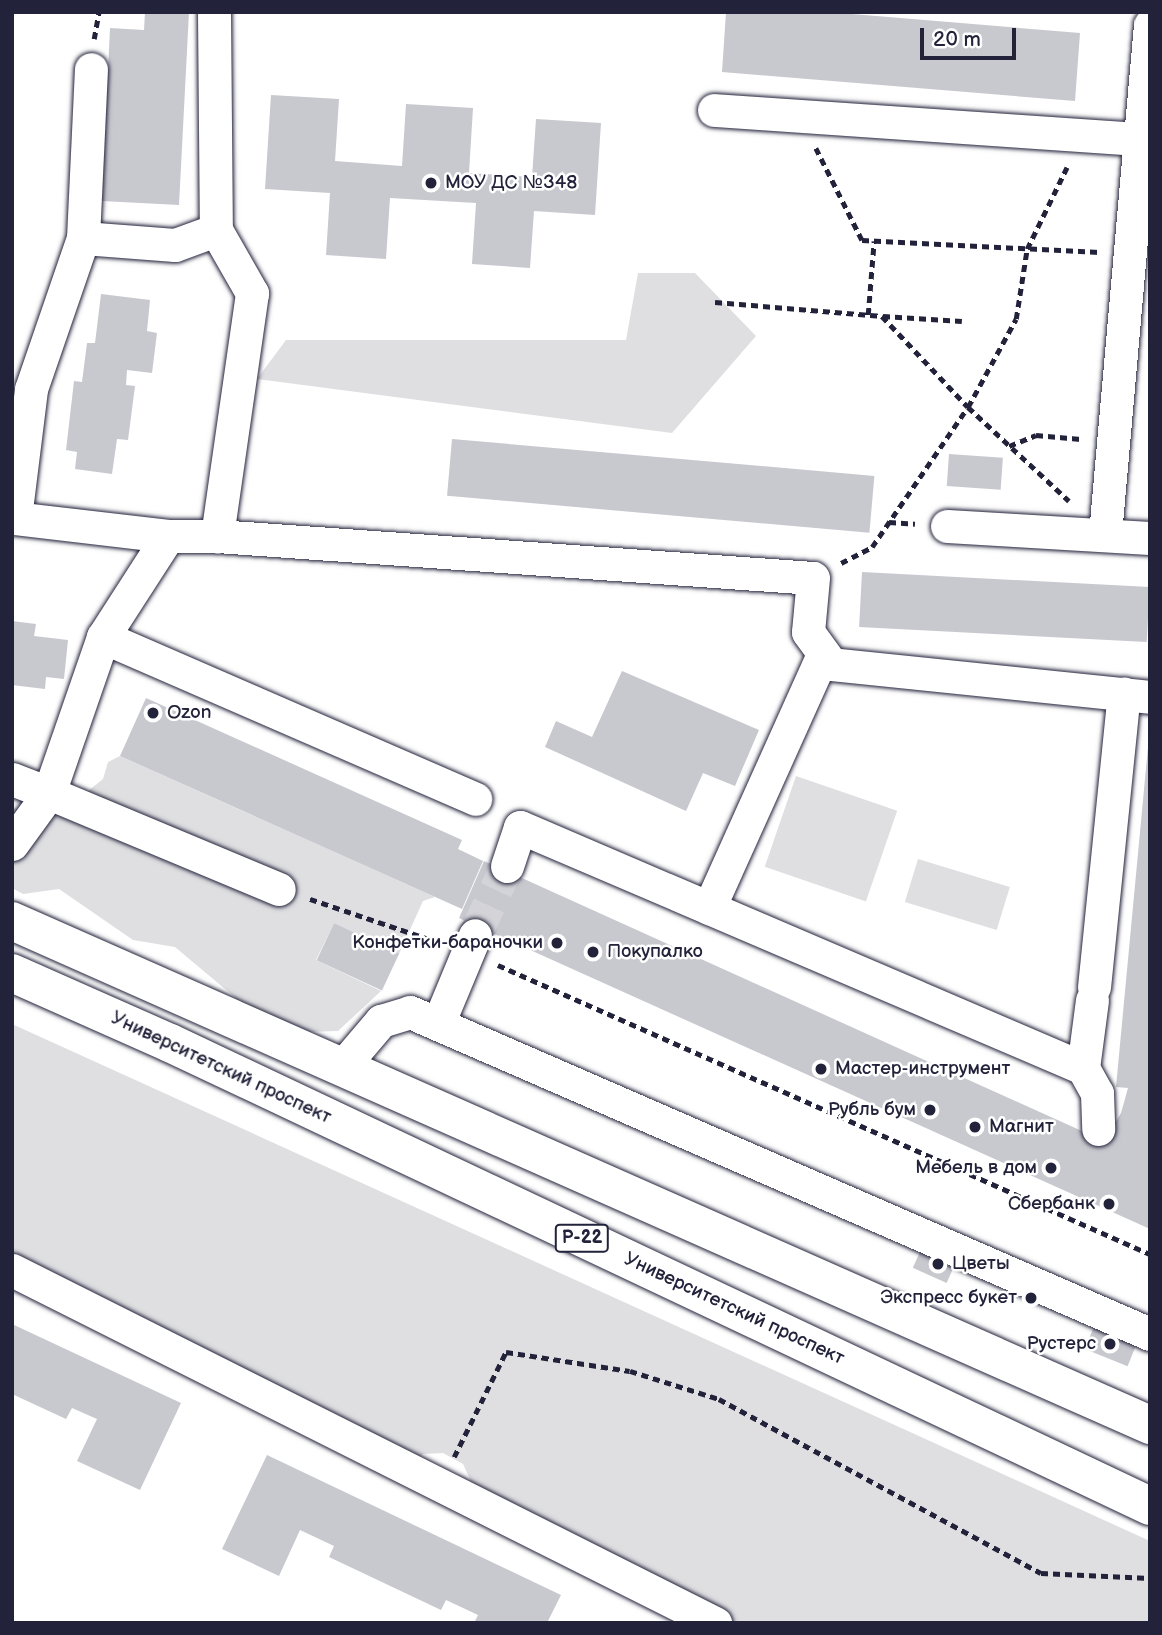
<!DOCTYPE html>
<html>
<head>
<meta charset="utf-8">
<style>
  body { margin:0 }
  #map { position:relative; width:1162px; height:1635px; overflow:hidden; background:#fff; font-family:"Balsamiq Sans",sans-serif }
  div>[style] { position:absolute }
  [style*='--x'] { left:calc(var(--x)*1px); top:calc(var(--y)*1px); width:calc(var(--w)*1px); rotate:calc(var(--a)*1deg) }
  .green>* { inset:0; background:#dfdfe2; transform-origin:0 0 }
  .building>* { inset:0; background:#c8c8cf; transform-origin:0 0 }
  .minor-tunnel>* { height:33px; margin-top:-16.5px; transform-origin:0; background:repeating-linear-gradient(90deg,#d3d3d8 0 33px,transparent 0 50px) }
  .path>* { height:4.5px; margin-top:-2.25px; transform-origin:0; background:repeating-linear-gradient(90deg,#22223b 0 7px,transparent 0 12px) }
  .roads { filter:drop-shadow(0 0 2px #22223b) drop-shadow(0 0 2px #22223b) }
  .minor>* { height:33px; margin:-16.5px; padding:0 16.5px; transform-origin:16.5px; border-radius:16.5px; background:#fff }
  .highway>* { height:38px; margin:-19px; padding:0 19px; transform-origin:19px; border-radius:19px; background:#fff }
  .dots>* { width:19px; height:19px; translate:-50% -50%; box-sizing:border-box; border:4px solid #fff; border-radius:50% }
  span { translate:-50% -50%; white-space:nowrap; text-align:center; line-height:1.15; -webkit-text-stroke:5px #fff; paint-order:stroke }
  .shield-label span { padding:2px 5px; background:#fff; border:2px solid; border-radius:5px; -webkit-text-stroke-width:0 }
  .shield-label { font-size:18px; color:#22223b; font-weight:700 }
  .poi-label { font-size:19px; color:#22223b }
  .left { translate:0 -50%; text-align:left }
  .right { translate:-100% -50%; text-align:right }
  .street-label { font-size:19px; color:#22223b }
  .frame { position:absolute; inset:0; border:14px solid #22223b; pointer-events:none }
  .scale { position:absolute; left:920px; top:28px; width:96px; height:32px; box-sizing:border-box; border:4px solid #22223b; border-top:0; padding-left:9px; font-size:21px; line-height:24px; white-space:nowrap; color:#22223b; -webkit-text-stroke:5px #fff; paint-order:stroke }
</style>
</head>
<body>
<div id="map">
  <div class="green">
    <div style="clip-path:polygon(638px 273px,695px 273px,756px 336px,672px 433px,257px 379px,286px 340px,626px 340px)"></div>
    <div style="clip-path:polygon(120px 756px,435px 897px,423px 901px,399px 954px,334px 923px,316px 960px,381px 991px,338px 1031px,304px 1032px,256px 1015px,175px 947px,133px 940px,59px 889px,23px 894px,12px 888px,12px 808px,58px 815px,103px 779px,108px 762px)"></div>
    <div style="left:796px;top:776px;width:107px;height:96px;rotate:19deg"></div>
    <div style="left:918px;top:859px;width:96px;height:45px;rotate:17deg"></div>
    <div style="clip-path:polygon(12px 1024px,1150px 1541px,1150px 1623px,702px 1623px,473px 1486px,463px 1464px,443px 1453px,423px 1454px,403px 1474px,12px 1273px)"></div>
  </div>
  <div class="building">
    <div style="clip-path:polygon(145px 12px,189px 12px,179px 205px,102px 201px,110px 28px,144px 30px)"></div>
    <div style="clip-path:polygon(726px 12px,828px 12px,1080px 33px,1075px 101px,722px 72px)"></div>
    <div style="clip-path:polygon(271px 95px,339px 99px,335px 161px,402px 166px,406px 104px,473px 108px,469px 173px,532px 177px,536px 119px,601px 123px,595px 215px,534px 211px,530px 268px,472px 264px,476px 203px,390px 198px,386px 259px,326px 255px,330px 193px,265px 189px)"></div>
    <div style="clip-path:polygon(101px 294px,150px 300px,147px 331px,157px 333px,152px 373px,127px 370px,126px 385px,135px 386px,128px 440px,117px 439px,112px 474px,75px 469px,77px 452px,66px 450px,74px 381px,82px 382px,87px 343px,95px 343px)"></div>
    <div style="left:452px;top:439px;width:424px;height:57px;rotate:5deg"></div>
    <div style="left:949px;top:454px;width:54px;height:32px;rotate:4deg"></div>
    <div style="left:862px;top:572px;width:288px;height:55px;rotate:3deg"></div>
    <div style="clip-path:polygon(12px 621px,36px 624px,34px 636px,68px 640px,64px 679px,46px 677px,45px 689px,12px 685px)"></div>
    <div style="clip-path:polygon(622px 671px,759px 730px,735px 786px,703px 773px,686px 811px,545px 747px,556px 721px,592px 737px)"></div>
    <div style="clip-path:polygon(146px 698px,462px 840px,458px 849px,483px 861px,462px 909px,120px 756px)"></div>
    <div style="clip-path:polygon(1148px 747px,1150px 1229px,459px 918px,484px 861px,1104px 1141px,1121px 1113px,1128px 1088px,1116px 1087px)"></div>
    <div style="left:334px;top:923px;width:72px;height:41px;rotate:25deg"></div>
    <div style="left:923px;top:1245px;width:37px;height:25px;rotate:24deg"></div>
    <div style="clip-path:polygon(12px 1324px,181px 1403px,140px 1490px,77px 1461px,97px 1419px,72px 1408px,66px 1419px,12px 1394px)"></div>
    <div style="left:1095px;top:1324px;width:46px;height:27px;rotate:22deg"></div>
    <div style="clip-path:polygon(267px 1455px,561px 1595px,547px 1623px,474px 1623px,478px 1615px,446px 1600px,441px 1610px,329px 1557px,334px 1546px,300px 1530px,279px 1576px,222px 1549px)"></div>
  </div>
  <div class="minor-tunnel">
    <div style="--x:475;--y:935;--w:76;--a:-65.1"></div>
  </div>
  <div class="path">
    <div style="--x:94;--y:39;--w:27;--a:-80"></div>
    <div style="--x:816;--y:148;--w:103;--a:63.4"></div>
    <div style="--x:862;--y:240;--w:238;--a:2.9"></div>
    <div style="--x:715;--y:302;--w:168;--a:4.8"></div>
    <div style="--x:882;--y:316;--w:125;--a:46.6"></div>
    <div style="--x:968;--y:407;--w:138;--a:42.9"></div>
    <div style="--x:868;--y:315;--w:74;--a:-85.4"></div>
    <div style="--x:883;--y:316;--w:79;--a:3.6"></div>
    <div style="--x:1009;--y:446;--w:29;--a:-22"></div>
    <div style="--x:1036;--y:435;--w:45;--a:5.1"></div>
    <div style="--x:889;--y:522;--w:26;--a:4"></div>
    <div style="--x:841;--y:563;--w:35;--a:-27"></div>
    <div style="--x:872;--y:547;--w:170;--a:-55.6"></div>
    <div style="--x:968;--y:407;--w:100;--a:-61.4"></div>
    <div style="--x:1016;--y:319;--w:71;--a:-81.1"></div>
    <div style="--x:1027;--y:249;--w:91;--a:-64"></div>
    <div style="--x:310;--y:899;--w:135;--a:18.6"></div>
    <div style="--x:498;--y:965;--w:713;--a:23.91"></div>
    <div style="--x:454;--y:1457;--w:117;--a:-63.7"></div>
    <div style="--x:506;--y:1352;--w:125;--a:8.7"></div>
    <div style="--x:630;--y:1371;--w:93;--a:17.5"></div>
    <div style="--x:719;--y:1399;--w:366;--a:28.4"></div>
    <div style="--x:1041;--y:1573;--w:109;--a:2.6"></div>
  </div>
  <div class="roads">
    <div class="minor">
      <div style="--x:214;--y:12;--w:218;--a:89.5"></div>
      <div style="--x:216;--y:230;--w:73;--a:60.3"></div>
      <div style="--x:252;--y:293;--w:246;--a:98.2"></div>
      <div style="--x:217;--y:536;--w:49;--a:180"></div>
      <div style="--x:168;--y:536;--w:120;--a:122.8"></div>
      <div style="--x:103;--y:637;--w:165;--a:109.1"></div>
      <div style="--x:49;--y:793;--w:249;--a:22.7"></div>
      <div style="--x:714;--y:110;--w:427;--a:3.9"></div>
      <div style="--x:83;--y:238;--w:169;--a:-87.3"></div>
      <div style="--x:947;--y:526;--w:203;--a:3.4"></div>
      <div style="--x:1105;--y:534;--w:511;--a:-84.95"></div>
      <div style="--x:168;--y:536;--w:154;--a:-173.3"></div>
      <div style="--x:15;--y:518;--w:130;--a:-82.9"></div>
      <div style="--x:31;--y:389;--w:160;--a:-71"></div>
      <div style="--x:83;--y:238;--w:92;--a:4.4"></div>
      <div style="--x:175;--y:245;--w:44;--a:-20.1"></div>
      <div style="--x:217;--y:536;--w:597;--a:4.03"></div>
      <div style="--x:813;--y:578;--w:54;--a:95.3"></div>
      <div style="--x:808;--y:632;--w:39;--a:54"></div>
      <div style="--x:831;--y:664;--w:321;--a:5.9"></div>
      <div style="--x:103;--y:637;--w:406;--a:23.5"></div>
      <div style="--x:12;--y:779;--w:40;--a:21"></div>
      <div style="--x:49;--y:793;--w:63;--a:126"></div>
      <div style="--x:507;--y:866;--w:41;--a:-71.6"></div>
      <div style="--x:520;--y:827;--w:612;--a:23.17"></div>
      <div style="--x:709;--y:908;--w:278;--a:-65.8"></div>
      <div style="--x:1094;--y:987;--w:295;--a:-84.2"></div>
      <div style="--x:1092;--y:1000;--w:69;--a:97.5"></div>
      <div style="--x:1083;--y:1068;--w:29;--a:61"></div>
      <div style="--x:1097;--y:1093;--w:36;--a:88"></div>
      <div style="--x:438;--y:1024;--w:96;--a:-67.4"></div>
      <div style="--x:341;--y:1068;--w:62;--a:-49.6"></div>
      <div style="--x:381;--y:1021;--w:30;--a:-17"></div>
      <div style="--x:410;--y:1012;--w:807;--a:23.52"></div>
      <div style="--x:12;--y:1270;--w:787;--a:26.66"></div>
    </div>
    <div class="highway">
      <div style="--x:12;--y:921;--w:1245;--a:23.89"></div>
      <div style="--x:12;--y:973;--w:173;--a:23.9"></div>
      <div style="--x:170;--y:1043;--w:1084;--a:25.29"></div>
    </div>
  </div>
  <div class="dots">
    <div style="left:431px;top:183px;background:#22223b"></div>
    <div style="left:153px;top:713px;background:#22223b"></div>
    <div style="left:557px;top:943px;background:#22223b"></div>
    <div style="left:593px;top:952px;background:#22223b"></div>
    <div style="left:821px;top:1069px;background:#22223b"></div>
    <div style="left:930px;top:1110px;background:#22223b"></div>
    <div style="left:975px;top:1127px;background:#22223b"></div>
    <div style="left:1051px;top:1168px;background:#22223b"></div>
    <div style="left:1109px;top:1204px;background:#22223b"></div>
    <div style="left:938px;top:1264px;background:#22223b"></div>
    <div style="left:1031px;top:1298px;background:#22223b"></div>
    <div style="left:1110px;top:1344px;background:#22223b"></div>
  </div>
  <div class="shield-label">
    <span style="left:582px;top:1238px">Р-22</span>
  </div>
  <div class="poi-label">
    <span class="left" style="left:445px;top:183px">МОУ ДС №348</span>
    <span class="left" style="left:167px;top:713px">Ozon</span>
    <span class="right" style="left:543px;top:943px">Конфетки-бараночки</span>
    <span class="left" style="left:607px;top:952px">Покупалко</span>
    <span class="left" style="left:835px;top:1069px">Мастер-инструмент</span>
    <span class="right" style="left:916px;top:1110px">Рубль бум</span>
    <span class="left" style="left:989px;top:1127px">Магнит</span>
    <span class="right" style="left:1037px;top:1168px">Мебель в дом</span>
    <span class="right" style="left:1095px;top:1204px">Сбербанк</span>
    <span class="left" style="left:952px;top:1264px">Цветы</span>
    <span class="right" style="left:1017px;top:1298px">Экспресс букет</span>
    <span class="right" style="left:1096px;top:1344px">Рустерс</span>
  </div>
  <div class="street-label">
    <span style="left:221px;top:1068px;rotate:25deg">Университетский проспект</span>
    <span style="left:734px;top:1309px;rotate:25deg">Университетский проспект</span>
  </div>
  <div class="frame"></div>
  <div class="scale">20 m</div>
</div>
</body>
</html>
